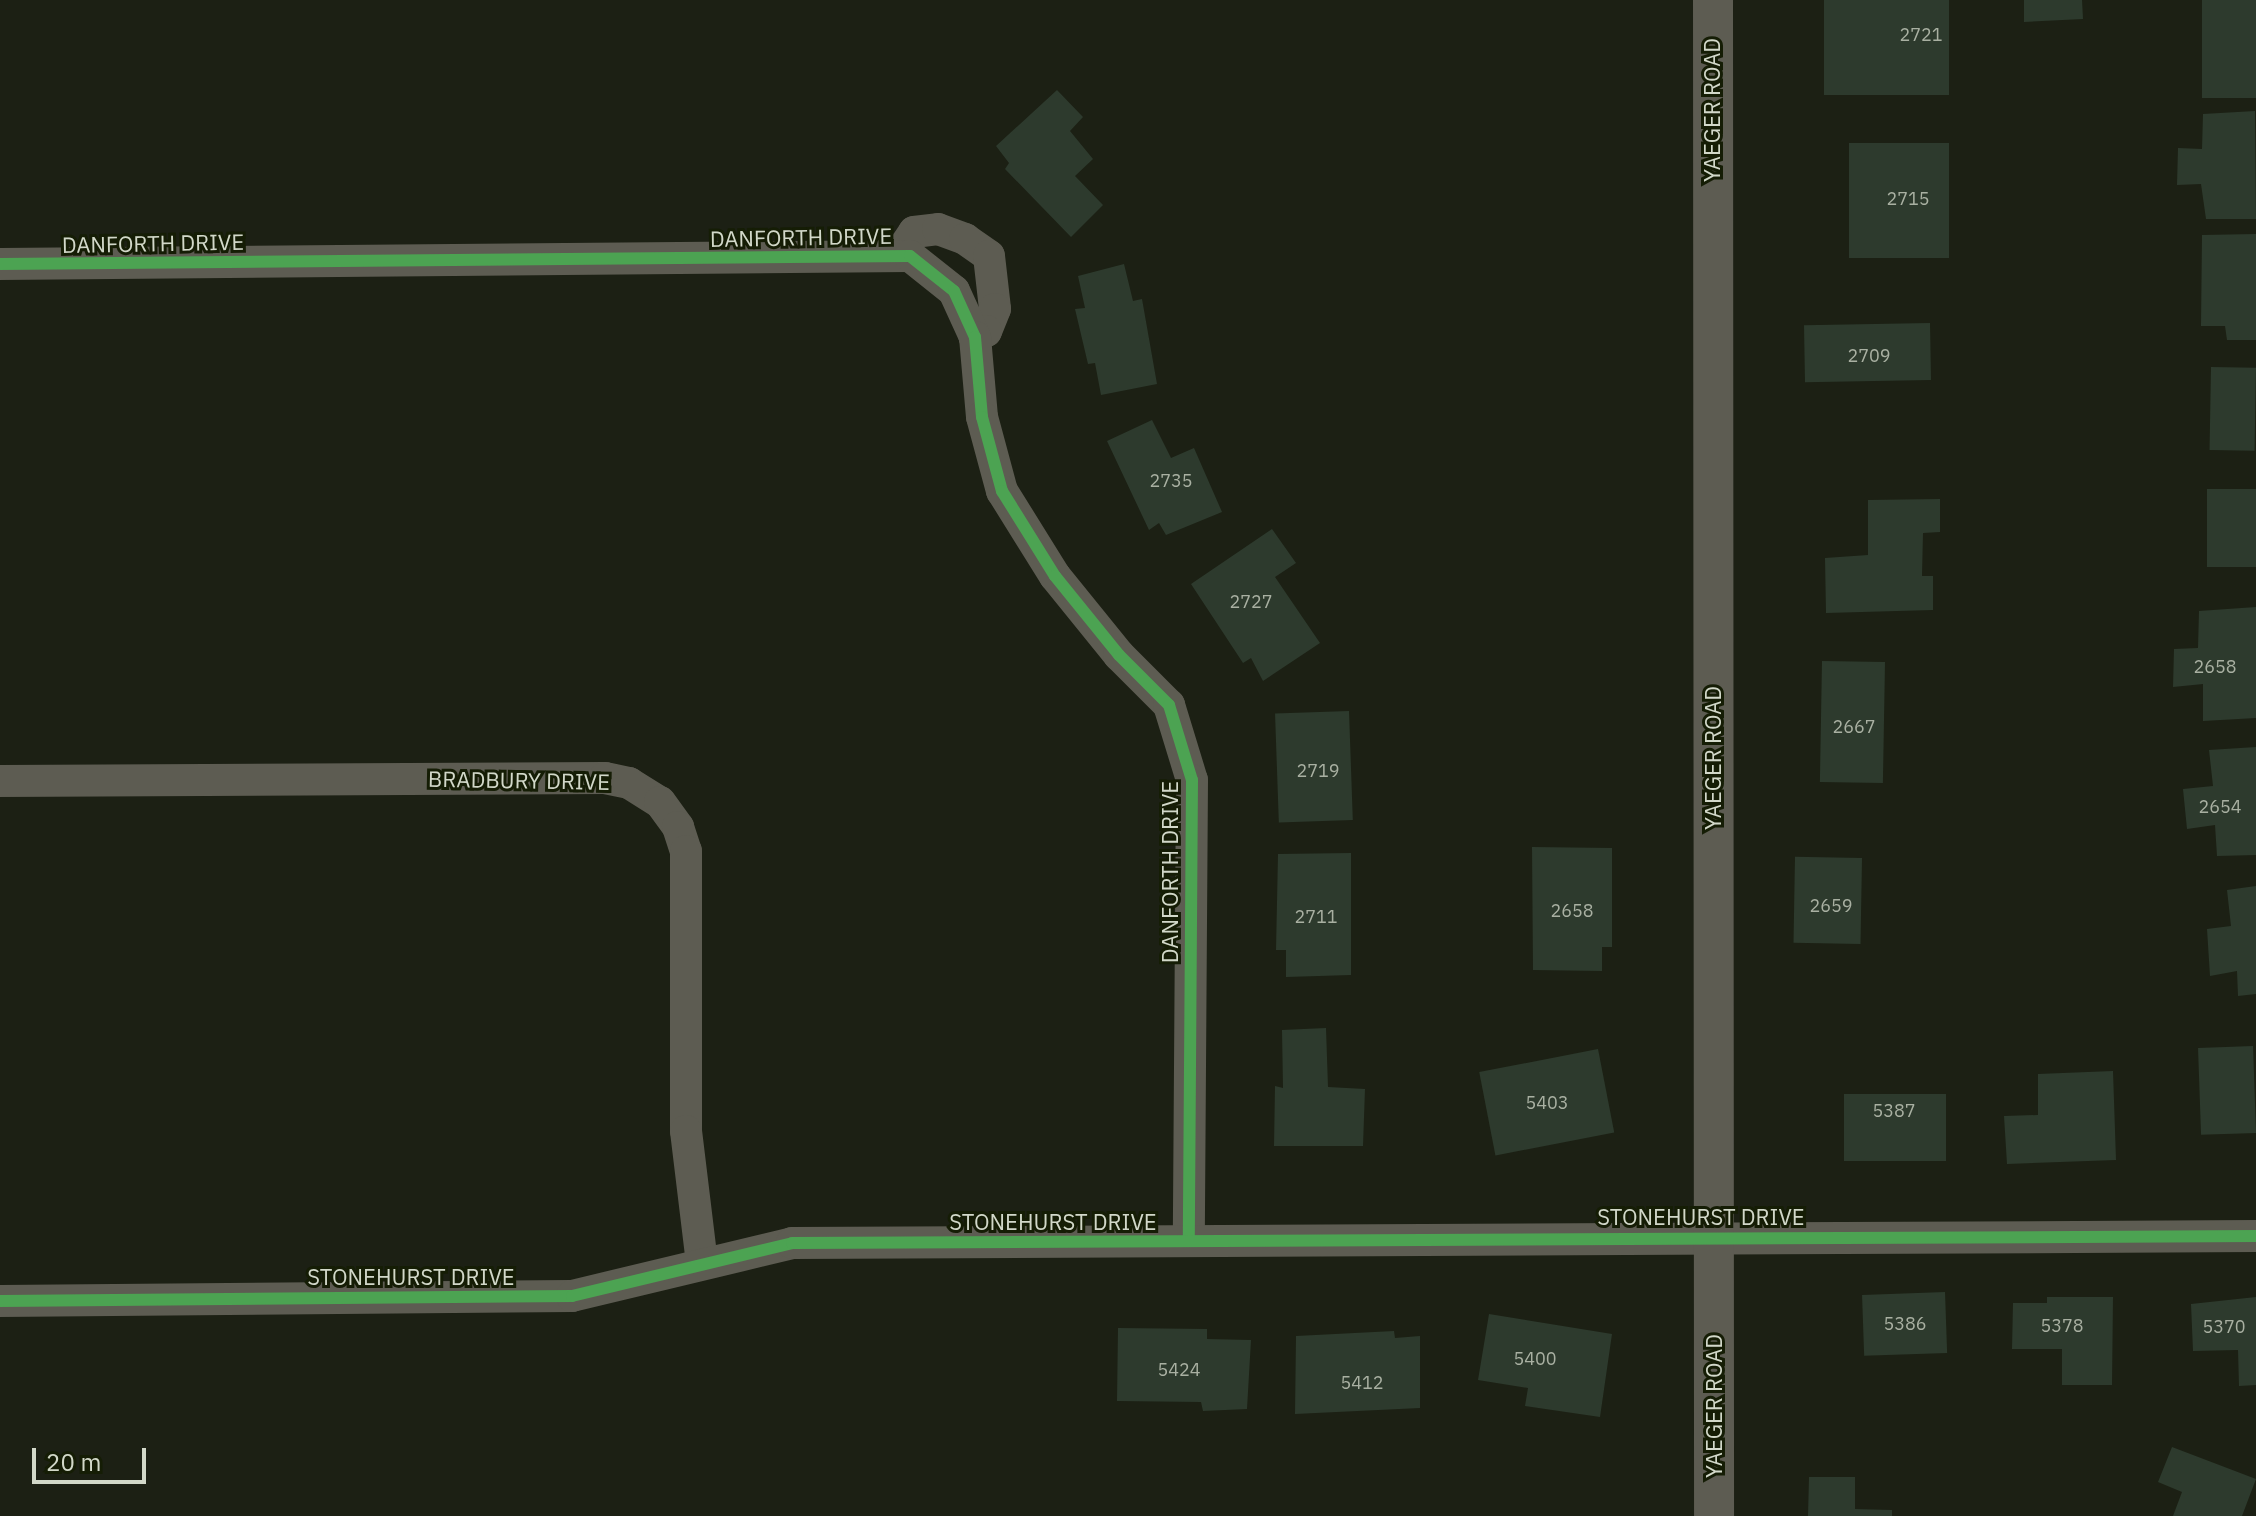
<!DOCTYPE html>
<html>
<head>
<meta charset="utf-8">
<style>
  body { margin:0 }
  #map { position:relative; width:2256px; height:1516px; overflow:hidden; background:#1c2014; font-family:"IBM Plex Sans",sans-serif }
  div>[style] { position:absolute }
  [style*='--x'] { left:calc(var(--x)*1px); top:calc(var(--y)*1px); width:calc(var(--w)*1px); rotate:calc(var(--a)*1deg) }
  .building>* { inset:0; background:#2d3a2d; transform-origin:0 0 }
  .minor>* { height:32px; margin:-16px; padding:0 16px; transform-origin:16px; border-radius:16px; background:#5d5c52 }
  .tertiary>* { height:40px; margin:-20px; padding:0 20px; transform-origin:20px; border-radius:20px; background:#5d5c52 }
  .cycleway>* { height:12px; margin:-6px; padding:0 6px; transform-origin:6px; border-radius:6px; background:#4ca352 }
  span { translate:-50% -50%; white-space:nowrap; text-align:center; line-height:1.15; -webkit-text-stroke:6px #151d05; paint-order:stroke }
  .number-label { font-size:18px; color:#a9b0a2 }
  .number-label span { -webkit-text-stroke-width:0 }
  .street-label { font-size:22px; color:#d2d8c9 }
  .scale { position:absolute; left:32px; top:1448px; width:114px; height:36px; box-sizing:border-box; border:4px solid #d2d8c9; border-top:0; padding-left:10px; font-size:24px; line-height:28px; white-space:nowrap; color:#d2d8c9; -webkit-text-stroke:6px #151d05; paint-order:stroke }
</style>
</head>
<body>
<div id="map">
  <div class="building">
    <div style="left:1824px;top:0;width:125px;height:95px"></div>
    <div style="clip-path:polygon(2024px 0,2082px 0,2083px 19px,2024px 22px)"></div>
    <div style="left:2202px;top:0;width:54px;height:98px"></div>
    <div style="clip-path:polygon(1057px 90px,1083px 117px,1070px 131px,1093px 159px,1075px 176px,1103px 205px,1071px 237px,1005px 169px,1009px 163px,996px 146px)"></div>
    <div style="clip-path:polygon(2255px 111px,2256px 219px,2206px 219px,2201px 184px,2177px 185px,2178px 148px,2202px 149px,2203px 114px)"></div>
    <div style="left:1949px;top:143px;width:115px;height:100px;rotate:90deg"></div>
    <div style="clip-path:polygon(2256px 234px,2256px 340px,2227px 340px,2225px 326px,2201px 326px,2202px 235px)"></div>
    <div style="clip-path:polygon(1124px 264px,1133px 301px,1142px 299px,1157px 384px,1101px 395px,1095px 363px,1088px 364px,1075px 309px,1085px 308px,1078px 276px)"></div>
    <div style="left:1930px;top:323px;width:57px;height:126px;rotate:89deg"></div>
    <div style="left:2211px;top:367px;width:45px;height:83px;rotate:1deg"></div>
    <div style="clip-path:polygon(1152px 420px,1171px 458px,1194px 448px,1222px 512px,1166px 535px,1159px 523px,1149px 530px,1107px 441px)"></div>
    <div style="left:2256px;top:489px;width:78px;height:49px;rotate:90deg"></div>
    <div style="clip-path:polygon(1940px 499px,1940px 532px,1923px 533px,1922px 576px,1933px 576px,1933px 610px,1826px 613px,1825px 558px,1868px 555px,1868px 500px)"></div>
    <div style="clip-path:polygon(1272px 529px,1296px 563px,1275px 577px,1320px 643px,1263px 681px,1251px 658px,1243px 663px,1191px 584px)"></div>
    <div style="clip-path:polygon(2256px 607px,2256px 718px,2203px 721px,2203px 684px,2173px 687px,2174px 649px,2198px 648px,2199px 611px)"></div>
    <div style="left:1885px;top:662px;width:121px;height:63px;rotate:91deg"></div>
    <div style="left:1349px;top:711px;width:109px;height:74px;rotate:88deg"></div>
    <div style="clip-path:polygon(2256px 747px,2256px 855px,2217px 856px,2215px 825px,2187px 829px,2183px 789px,2213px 786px,2209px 750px)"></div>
    <div style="clip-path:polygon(1532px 847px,1612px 848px,1612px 947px,1602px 947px,1602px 971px,1533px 970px)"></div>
    <div style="clip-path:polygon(1351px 853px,1351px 975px,1286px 977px,1286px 950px,1276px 950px,1278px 854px)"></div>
    <div style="left:1862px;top:858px;width:86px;height:67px;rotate:91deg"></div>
    <div style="clip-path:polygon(2256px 886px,2256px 994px,2238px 996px,2237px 971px,2210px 976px,2207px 929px,2231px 926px,2227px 890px)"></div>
    <div style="clip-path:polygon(1326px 1028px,1328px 1087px,1365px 1089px,1363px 1146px,1274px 1146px,1275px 1086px,1283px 1088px,1282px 1030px)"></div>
    <div style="left:2253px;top:1046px;width:87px;height:55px;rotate:88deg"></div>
    <div style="left:1598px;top:1049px;width:85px;height:121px;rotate:79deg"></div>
    <div style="clip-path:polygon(2113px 1071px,2116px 1160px,2007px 1164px,2004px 1116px,2038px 1115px,2038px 1074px)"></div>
    <div style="left:1946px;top:1094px;width:67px;height:102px;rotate:90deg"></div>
    <div style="left:1945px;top:1292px;width:61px;height:83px;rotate:88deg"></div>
    <div style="clip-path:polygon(2047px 1297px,2113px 1297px,2112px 1385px,2062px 1385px,2062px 1349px,2012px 1349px,2013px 1303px,2047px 1303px)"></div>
    <div style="clip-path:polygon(2256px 1297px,2256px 1385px,2239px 1386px,2238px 1350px,2193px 1351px,2191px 1304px)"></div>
    <div style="clip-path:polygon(1489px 1314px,1612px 1334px,1600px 1417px,1525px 1406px,1528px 1388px,1478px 1380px)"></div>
    <div style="clip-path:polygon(1118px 1328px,1207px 1329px,1207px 1339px,1251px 1340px,1247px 1409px,1203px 1411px,1201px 1402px,1117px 1401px)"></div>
    <div style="clip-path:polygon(1394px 1331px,1395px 1338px,1420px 1336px,1420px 1408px,1295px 1414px,1296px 1336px)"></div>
    <div style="clip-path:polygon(2172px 1447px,2256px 1479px,2242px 1516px,2173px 1516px,2182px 1492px,2158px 1482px)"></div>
    <div style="clip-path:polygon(1809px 1477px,1855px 1477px,1855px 1509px,1892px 1510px,1892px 1516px,1808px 1516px)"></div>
  </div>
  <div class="minor">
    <div style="--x:898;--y:256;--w:29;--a:-56"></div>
    <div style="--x:914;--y:232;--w:24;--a:-7"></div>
    <div style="--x:938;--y:229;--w:29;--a:20"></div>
    <div style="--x:965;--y:239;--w:29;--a:35"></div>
    <div style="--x:989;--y:256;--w:53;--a:83.5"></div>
    <div style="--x:995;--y:309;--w:24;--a:112"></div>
    <div style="--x:986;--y:331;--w:13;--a:151"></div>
    <div style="--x:0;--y:264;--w:910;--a:-0.5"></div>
    <div style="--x:910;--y:256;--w:56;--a:38.5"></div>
    <div style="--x:954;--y:291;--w:51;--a:65.5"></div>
    <div style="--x:975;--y:337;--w:80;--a:85"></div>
    <div style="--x:982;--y:417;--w:77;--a:74.9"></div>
    <div style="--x:1002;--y:491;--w:100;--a:58.1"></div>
    <div style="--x:1055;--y:576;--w:102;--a:51"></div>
    <div style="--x:1119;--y:655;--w:71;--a:45"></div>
    <div style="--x:1169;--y:705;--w:78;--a:73"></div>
    <div style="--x:1192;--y:780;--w:461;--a:90.4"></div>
    <div style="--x:0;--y:781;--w:605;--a:-0.28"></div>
    <div style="--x:605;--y:778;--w:25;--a:12"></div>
    <div style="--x:629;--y:783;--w:36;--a:32"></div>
    <div style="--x:660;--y:802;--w:31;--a:54"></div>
    <div style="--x:678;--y:827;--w:25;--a:72"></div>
    <div style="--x:686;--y:851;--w:280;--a:90"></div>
    <div style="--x:686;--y:1131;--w:133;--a:83.1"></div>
    <div style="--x:0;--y:1301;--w:572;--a:-0.5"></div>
    <div style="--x:572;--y:1296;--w:226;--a:-13.5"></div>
    <div style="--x:792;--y:1243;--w:1464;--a:-0.27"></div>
  </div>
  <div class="tertiary">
    <div style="--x:1713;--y:0;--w:1516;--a:89.96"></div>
  </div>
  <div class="cycleway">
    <div style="--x:0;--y:264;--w:910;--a:-0.5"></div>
    <div style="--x:910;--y:256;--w:56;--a:38.5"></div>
    <div style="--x:954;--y:291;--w:51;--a:65.5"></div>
    <div style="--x:975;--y:337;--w:80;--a:85"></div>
    <div style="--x:982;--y:417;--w:77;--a:74.9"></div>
    <div style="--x:1002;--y:491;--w:100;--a:58.1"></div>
    <div style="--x:1055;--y:576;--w:102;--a:51"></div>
    <div style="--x:1119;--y:655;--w:71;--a:45"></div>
    <div style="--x:1169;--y:705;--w:78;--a:73"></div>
    <div style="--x:1192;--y:780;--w:461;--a:90.4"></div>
    <div style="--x:0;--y:1301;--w:572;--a:-0.5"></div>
    <div style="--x:572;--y:1296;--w:226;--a:-13.5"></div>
    <div style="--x:792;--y:1243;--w:1464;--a:-0.27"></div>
  </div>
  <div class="number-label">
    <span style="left:1921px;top:35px">2721</span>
    <span style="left:1908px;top:199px">2715</span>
    <span style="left:1869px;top:356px">2709</span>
    <span style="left:1171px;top:481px">2735</span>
    <span style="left:1251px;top:602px">2727</span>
    <span style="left:2215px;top:667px">2658</span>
    <span style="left:1854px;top:727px">2667</span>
    <span style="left:1318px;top:771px">2719</span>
    <span style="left:2220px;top:807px">2654</span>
    <span style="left:1831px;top:906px">2659</span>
    <span style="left:1572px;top:911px">2658</span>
    <span style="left:1316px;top:917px">2711</span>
    <span style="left:1547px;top:1103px">5403</span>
    <span style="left:1894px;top:1111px">5387</span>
    <span style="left:1905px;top:1324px">5386</span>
    <span style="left:2062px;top:1326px">5378</span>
    <span style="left:2224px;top:1327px">5370</span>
    <span style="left:1535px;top:1359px">5400</span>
    <span style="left:1179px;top:1370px">5424</span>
    <span style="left:1362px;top:1383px">5412</span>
  </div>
  <div class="street-label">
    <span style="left:1712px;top:110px;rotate:-90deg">YAEGER ROAD</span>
    <span style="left:801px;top:237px;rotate:-1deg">DANFORTH DRIVE</span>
    <span style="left:153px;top:243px;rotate:-1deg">DANFORTH DRIVE</span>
    <span style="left:1713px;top:758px;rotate:-90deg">YAEGER ROAD</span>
    <span style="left:519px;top:780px;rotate:1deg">BRADBURY DRIVE</span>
    <span style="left:1170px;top:872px;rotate:-90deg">DANFORTH DRIVE</span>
    <span style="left:1701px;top:1217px">STONEHURST DRIVE</span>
    <span style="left:1053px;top:1222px">STONEHURST DRIVE</span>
    <span style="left:411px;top:1277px">STONEHURST DRIVE</span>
    <span style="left:1714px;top:1406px;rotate:-90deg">YAEGER ROAD</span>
  </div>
  <div class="scale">20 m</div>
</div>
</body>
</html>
